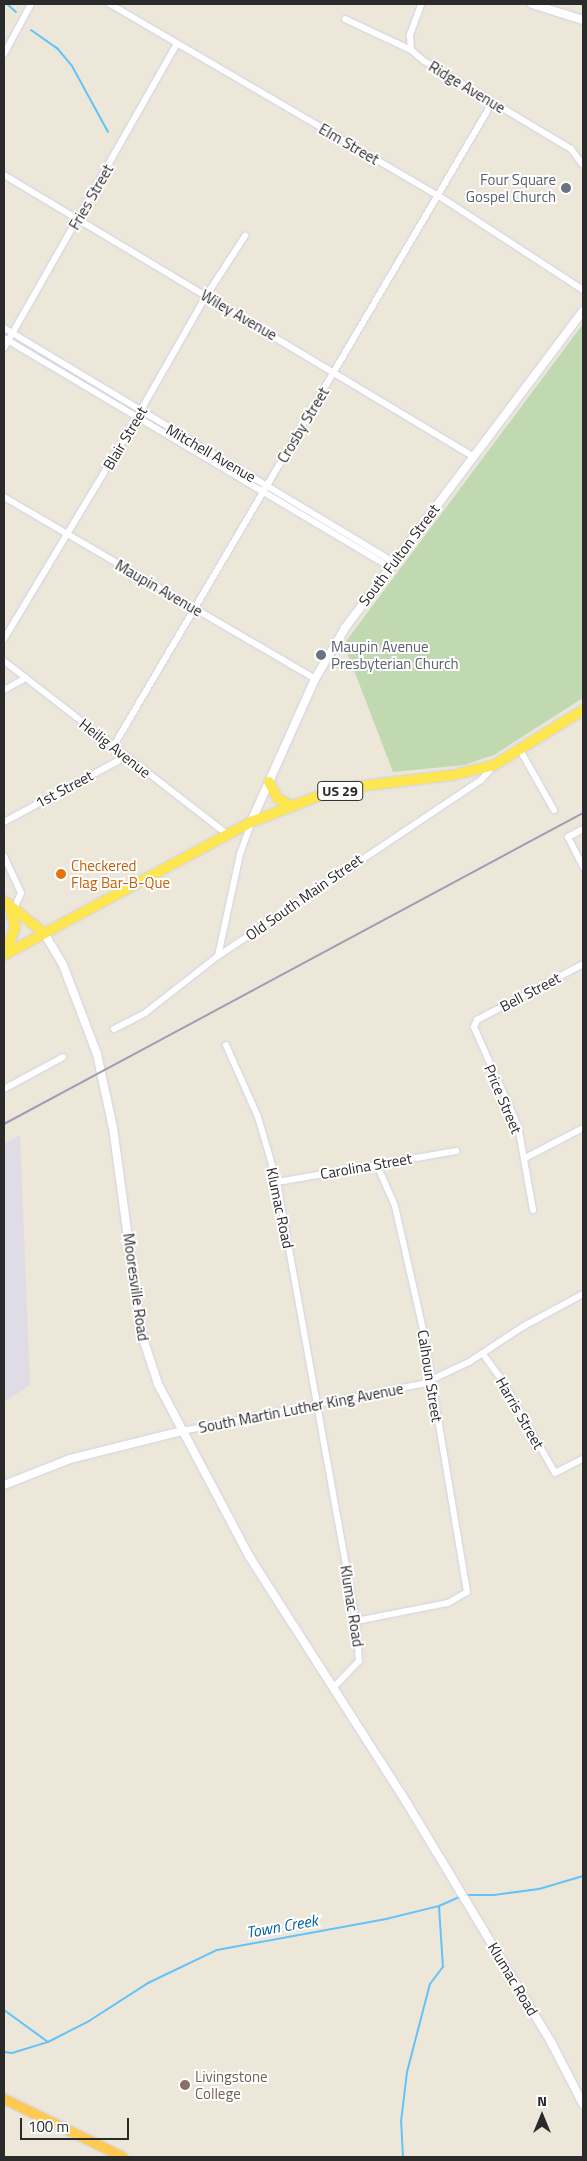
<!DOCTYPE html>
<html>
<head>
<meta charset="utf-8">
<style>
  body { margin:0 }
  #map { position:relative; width:587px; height:2161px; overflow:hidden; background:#ede7da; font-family:"Titillium Web",sans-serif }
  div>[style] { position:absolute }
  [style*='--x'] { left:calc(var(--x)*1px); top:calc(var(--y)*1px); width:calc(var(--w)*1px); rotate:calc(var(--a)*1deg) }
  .industrial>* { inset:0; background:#dfdce5 }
  .cemetery>* { inset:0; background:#c0d9b0 }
  .stream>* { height:2px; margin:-1px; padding:0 1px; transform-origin:1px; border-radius:1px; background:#63c3f9 }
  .roads { filter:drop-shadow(0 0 1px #cfd1e4) drop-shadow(0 0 1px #cfd1e4) }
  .minor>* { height:6px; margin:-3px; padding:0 3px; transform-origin:3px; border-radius:3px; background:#fff }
  .tertiary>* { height:8px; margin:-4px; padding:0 4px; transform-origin:4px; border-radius:4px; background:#fff }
  .primary>* { height:10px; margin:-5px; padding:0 5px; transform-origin:5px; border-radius:5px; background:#fde64f }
  .trunk>* { height:10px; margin:-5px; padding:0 5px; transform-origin:5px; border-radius:5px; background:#feca52 }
  .rail>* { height:2px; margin:-1px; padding:0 1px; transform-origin:1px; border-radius:1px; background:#9c9eb6 }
  .dots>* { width:14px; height:14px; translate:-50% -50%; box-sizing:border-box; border:2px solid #fff; border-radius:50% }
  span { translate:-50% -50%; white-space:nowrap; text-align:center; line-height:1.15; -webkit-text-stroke:4px #fff; paint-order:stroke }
  .shield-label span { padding:1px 4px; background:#fff; border:1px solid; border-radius:4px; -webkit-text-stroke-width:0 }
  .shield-label { font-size:14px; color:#2a2a2a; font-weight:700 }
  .street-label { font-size:15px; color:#2a2a2a }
  .worship-label { font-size:15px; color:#5b616d }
  .right { translate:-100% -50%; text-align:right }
  .left { translate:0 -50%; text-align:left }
  .food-label { font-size:15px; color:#c56008 }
  .education-label { font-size:15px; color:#785e54 }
  .water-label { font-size:16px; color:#015da7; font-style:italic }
  .frame { position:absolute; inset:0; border:5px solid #2a2a2a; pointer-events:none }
  .north { position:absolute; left:517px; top:2091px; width:50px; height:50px; -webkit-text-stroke:4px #fff; paint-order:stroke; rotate:0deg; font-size:14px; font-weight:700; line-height:20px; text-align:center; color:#2a2a2a }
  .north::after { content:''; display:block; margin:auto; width:18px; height:22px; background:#2a2a2a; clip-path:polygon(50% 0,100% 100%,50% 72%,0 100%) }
  .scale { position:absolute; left:20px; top:2118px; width:109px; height:22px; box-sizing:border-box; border:2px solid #2a2a2a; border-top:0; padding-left:6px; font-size:15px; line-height:18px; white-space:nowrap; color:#2a2a2a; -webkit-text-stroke:4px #fff; paint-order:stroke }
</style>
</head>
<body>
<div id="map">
  <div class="industrial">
    <div style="clip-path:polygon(20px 1135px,30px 1385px,4px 1402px,4px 1144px)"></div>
  </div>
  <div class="cemetery">
    <div style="clip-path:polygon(583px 324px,583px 698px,494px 755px,464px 765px,393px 772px,344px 644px)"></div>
  </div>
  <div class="stream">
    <div style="--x:7;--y:4;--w:12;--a:42"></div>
    <div style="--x:31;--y:30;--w:32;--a:35"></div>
    <div style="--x:57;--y:48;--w:23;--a:50"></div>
    <div style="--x:72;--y:66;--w:75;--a:61.4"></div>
    <div style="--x:466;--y:1895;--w:28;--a:0"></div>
    <div style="--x:494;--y:1895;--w:45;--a:-7.6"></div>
    <div style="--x:539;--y:1889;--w:46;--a:-16.5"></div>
    <div style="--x:4;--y:2010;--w:54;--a:36"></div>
    <div style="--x:4;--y:2052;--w:8;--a:7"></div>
    <div style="--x:12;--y:2053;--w:38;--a:-17"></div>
    <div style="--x:48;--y:2042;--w:46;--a:-27.1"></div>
    <div style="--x:89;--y:2021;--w:70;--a:-32.8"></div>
    <div style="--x:148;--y:1983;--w:76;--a:-25.6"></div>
    <div style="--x:217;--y:1950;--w:172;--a:-10.4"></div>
    <div style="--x:386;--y:1919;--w:55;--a:-13.8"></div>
    <div style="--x:439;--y:1906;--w:24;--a:-24"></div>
    <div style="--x:403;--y:2157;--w:35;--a:-93"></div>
    <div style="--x:401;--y:2122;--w:50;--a:-83.2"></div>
    <div style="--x:407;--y:2072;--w:91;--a:-75.4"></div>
    <div style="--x:430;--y:1984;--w:21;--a:-53"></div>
    <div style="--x:443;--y:1967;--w:61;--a:-93.8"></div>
  </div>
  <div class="roads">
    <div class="minor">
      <div style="--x:110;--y:4;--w:381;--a:30.3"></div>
      <div style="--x:439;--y:196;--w:172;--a:33.1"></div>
      <div style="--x:345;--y:19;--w:73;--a:25.2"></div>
      <div style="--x:411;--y:50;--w:17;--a:40"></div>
      <div style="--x:424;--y:61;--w:171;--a:30.9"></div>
      <div style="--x:571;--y:149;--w:20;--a:53"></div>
      <div style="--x:411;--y:50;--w:15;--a:-94"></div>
      <div style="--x:410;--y:35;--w:33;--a:-70"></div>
      <div style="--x:4;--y:54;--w:57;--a:-61.6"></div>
      <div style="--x:4;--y:175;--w:548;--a:30.96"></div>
      <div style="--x:4;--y:328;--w:455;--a:31"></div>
      <div style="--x:4;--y:338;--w:449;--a:30.7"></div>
      <div style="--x:4;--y:348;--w:350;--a:-60.4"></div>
      <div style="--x:4;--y:497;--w:360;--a:30.3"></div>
      <div style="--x:4;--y:639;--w:251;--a:-59"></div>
      <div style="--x:133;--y:424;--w:147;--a:-60.3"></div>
      <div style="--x:206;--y:296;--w:72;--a:-57"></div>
      <div style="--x:4;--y:661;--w:284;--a:37.8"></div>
      <div style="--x:4;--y:690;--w:25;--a:-29"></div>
      <div style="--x:113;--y:747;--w:747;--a:-59.52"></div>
      <div style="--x:520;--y:750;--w:69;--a:60.5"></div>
      <div style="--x:4;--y:822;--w:137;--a:-28.2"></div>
      <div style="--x:583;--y:829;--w:17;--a:152"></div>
      <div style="--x:568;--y:837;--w:34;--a:63"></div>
      <div style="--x:4;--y:856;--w:41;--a:65.3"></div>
      <div style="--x:21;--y:893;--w:17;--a:114"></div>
      <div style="--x:218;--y:956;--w:104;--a:-77.8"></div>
      <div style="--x:240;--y:854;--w:33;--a:-70"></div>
      <div style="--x:114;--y:1029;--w:35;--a:-27"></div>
      <div style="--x:145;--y:1013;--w:93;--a:-38"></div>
      <div style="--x:218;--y:956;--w:316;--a:-33.8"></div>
      <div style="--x:481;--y:780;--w:18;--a:-49"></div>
      <div style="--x:226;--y:1045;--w:79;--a:66"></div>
      <div style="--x:258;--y:1117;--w:68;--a:73.7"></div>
      <div style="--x:277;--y:1182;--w:446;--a:79.8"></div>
      <div style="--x:356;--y:1621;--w:40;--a:85.7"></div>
      <div style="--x:359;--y:1661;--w:36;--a:134"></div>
      <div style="--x:4;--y:1089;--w:67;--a:-28.5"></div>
      <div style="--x:525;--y:1158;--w:65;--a:-27.3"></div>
      <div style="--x:277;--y:1182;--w:182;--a:-9.8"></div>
      <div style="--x:533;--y:1210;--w:85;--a:-100.1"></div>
      <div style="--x:518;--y:1126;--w:108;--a:-114"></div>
      <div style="--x:474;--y:1027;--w:8;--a:-67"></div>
      <div style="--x:477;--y:1020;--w:120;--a:-27.8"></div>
      <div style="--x:483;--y:1354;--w:36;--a:54"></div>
      <div style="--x:504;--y:1383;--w:103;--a:60.5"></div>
      <div style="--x:555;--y:1473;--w:31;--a:-27"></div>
      <div style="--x:182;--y:1431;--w:245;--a:-11.1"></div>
      <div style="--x:422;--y:1384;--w:52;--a:-25.1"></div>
      <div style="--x:469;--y:1362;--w:66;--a:-33.2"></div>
      <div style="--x:524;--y:1326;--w:67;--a:-28.5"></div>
      <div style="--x:356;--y:1621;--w:94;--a:-11.1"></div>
      <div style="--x:448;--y:1603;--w:22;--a:-30"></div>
      <div style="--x:467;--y:1592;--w:262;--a:-99.5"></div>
      <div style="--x:424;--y:1334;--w:131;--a:-102.8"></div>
      <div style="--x:395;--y:1206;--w:45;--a:-113.7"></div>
    </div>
    <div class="tertiary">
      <div style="--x:532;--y:4;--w:53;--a:17.4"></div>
      <div style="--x:251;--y:822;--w:157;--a:-65.9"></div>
      <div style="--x:315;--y:679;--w:59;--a:-59.5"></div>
      <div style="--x:345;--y:628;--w:396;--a:-53.1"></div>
      <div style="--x:44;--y:933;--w:37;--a:59"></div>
      <div style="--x:63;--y:965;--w:95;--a:69.1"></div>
      <div style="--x:97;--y:1054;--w:76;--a:77.8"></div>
      <div style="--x:113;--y:1128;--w:206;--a:82.2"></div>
      <div style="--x:141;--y:1332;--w:55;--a:71.9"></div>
      <div style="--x:158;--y:1384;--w:195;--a:62.1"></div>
      <div style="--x:249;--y:1556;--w:284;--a:57.4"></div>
      <div style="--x:402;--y:1795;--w:288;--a:58.9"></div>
      <div style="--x:551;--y:2042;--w:70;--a:62.7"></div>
      <div style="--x:4;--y:1485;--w:71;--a:-21.5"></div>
      <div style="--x:70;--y:1459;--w:115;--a:-14"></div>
    </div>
    <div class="primary">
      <div style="--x:269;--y:782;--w:19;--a:62"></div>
      <div style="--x:278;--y:799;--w:17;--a:25"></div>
      <div style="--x:4;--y:901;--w:51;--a:38.7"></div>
      <div style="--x:6;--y:953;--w:28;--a:-71"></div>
      <div style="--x:15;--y:927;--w:21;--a:-104"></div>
      <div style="--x:4;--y:955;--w:281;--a:-28.3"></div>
      <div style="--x:251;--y:822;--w:70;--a:-21"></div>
      <div style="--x:316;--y:797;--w:38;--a:-15"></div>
      <div style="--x:353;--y:787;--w:101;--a:-6.8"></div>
      <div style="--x:453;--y:775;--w:42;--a:-13.7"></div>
      <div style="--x:494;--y:765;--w:105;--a:-31.7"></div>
    </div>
    <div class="trunk">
      <div style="--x:4;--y:2099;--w:132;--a:26"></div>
    </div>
  </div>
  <div class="rail">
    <div style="--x:4;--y:1124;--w:657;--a:-28.24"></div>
  </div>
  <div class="dots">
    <div style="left:566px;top:188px;background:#6b7280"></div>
    <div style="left:321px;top:655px;background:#6b7280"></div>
    <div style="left:61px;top:874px;background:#e8710a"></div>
    <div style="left:185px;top:2085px;background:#8d6e63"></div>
  </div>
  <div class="shield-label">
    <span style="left:340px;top:791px">US 29</span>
  </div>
  <div class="street-label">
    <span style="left:467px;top:87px;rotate:31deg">Ridge Avenue</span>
    <span style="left:349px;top:144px;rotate:30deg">Elm Street</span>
    <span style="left:91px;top:197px;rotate:-60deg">Fries Street</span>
    <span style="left:239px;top:315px;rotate:30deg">Wiley Avenue</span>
    <span style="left:303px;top:425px;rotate:-59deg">Crosby Street</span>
    <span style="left:125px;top:438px;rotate:-59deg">Blair Street</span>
    <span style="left:211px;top:453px;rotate:30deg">Mitchell Avenue</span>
    <span style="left:399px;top:555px;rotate:-53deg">South Fulton Street</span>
    <span style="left:159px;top:588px;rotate:30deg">Maupin Avenue</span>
    <span style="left:115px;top:748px;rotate:38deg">Heilig Avenue</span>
    <span style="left:64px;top:789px;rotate:-28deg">1st Street</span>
    <span style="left:304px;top:897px;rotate:-35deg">Old South Main Street</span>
    <span style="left:530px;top:992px;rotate:-28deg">Bell Street</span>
    <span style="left:503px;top:1099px;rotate:67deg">Price Street</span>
    <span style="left:366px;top:1166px;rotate:-10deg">Carolina Street</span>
    <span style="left:280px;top:1208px;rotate:78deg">Klumac Road</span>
    <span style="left:136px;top:1287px;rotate:82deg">Mooresville Road</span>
    <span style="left:430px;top:1376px;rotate:81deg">Calhoun Street</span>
    <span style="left:301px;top:1408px;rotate:-11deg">South Martin Luther King Avenue</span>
    <span style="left:520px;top:1413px;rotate:60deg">Harris Street</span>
    <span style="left:352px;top:1606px;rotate:81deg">Klumac Road</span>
    <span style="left:513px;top:1979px;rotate:59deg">Klumac Road</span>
  </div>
  <div class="worship-label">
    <span class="right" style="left:556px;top:188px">Four Square<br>Gospel Church</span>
    <span class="left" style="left:331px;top:655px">Maupin Avenue<br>Presbyterian Church</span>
  </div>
  <div class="food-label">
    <span class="left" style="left:71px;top:874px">Checkered<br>Flag Bar-B-Que</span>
  </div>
  <div class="education-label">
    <span class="left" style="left:195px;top:2085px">Livingstone<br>College</span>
  </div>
  <div class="water-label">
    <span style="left:282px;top:1926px;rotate:-10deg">Town Creek</span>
  </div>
  <div class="frame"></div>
  <div class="north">N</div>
  <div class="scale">100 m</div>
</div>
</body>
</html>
